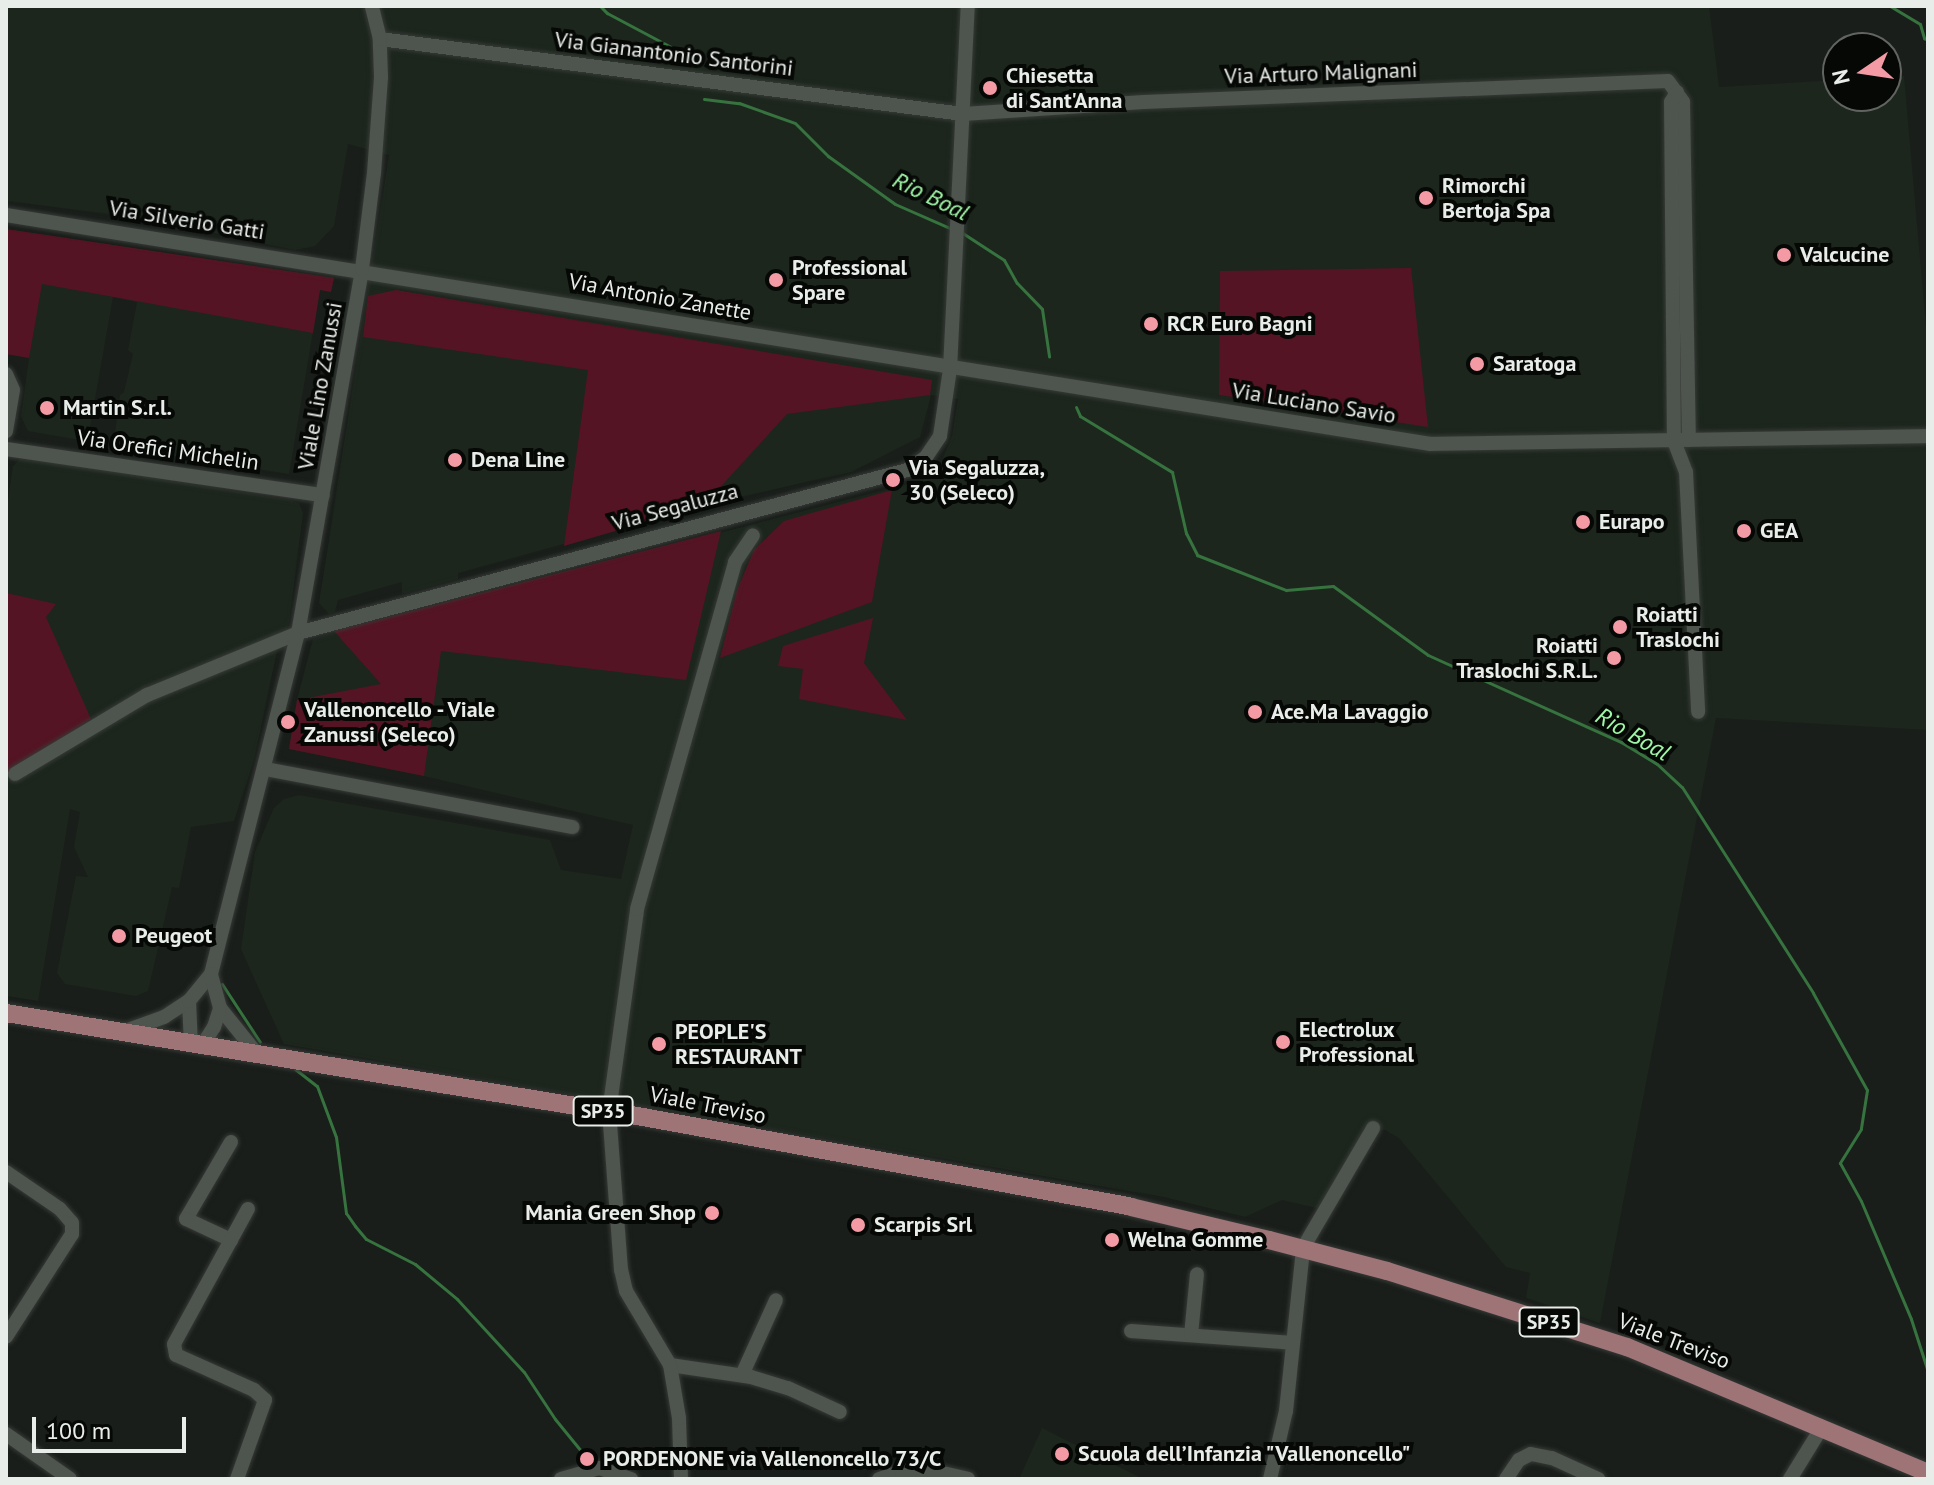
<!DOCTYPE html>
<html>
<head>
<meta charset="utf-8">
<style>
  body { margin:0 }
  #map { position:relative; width:1934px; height:1485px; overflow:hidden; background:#191e1a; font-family:"PT Sans",sans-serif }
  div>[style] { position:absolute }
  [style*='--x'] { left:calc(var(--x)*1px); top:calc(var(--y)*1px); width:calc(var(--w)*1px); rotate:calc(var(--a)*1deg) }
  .built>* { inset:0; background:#1c261d }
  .green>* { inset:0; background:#551423 }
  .stream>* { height:3px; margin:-1.5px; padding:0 1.5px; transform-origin:1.5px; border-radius:1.5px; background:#36733e }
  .roads { filter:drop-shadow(0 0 2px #373a37) drop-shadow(0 0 2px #373a37) }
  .minor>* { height:14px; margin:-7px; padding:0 7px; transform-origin:7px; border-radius:7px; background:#4e544e }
  .major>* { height:18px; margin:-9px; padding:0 9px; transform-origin:9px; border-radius:9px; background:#9e7477 }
  .dots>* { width:22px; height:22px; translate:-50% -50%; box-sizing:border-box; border:4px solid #060806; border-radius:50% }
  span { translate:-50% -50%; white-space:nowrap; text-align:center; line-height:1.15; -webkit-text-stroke:8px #060806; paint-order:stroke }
  .shield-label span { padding:2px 6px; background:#060806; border:2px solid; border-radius:6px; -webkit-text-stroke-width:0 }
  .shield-label { font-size:20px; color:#e9edea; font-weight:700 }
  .street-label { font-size:22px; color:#e9edea }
  .poi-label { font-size:22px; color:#e9edea; font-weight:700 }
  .left { translate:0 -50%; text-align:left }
  .right { translate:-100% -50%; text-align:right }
  .water-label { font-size:24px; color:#a0f6a7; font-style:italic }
  .frame { position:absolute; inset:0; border:8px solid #e9edea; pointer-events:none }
  .north { position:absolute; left:1822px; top:32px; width:80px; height:80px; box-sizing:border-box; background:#060806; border:2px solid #616461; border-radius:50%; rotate:257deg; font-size:22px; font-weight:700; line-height:32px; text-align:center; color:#e9edea }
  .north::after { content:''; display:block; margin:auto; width:28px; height:36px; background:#f49aa5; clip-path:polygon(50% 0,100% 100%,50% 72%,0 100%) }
  .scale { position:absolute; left:32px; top:1417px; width:154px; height:36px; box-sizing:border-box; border:4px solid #e9edea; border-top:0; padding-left:10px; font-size:24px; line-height:28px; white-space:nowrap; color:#e9edea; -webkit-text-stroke:6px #060806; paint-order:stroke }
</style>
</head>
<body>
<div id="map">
  <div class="built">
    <div style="clip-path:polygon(6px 6px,1709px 6px,1719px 87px,1838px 80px,1838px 96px,1886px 96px,1886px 77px,1904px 76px,1928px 350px,1928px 730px,1716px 718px,1600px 1323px,1526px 1298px,1530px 1273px,1506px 1267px,1399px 1138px,1385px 1130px,1365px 1127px,1321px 1209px,1282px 1200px,1245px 1217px,1164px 1197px,284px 1044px,241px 949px,255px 852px,274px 808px,284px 799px,299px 795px,550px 840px,561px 870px,621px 879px,633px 825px,424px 776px,289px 749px,297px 700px,313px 639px,923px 480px,938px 470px,952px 436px,958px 399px,931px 395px,920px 437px,851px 472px,704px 505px,458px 573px,458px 579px,402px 594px,402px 582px,338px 600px,335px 612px,329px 614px,319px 603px,389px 155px,348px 144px,334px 226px,315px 246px,295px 250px,142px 218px,6px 201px)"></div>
    <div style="clip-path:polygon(6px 229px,334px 278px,331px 292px,320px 290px,289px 474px,122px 448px,116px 441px,115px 433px,120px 395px,124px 392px,133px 354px,128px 350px,137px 302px,113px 297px,88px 438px,80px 440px,28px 431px,21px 416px,29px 358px,6px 354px)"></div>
    <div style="clip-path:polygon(28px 458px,288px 500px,299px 503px,303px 513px,289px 623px,277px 651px,254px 760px,234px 821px,191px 827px,179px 888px,172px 887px,148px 991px,136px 996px,65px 984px,57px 973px,76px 876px,88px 877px,74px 847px,80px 812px,70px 809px,38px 1001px,6px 996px,6px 514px,13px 466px,20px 459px)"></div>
    <div style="clip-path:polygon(1042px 1428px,1143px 1479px,1019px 1479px)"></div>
  </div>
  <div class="green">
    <div style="clip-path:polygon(6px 229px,334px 278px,331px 292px,320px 290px,313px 333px,42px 284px,29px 358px,6px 354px)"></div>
    <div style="clip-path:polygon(1411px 268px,1428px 427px,1219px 395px,1220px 271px)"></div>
    <div style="clip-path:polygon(396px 290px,932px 380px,930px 395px,787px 414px,704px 505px,564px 546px,588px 370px,363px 337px,368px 296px)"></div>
    <div style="clip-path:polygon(892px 490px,872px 602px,720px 658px,737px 590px,754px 550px,784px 521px)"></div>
    <div style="clip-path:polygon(721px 531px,686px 680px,441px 651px,424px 776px,289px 749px,297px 700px,381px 684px,334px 631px)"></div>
    <div style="clip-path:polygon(6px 593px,56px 604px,46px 617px,91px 719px,7px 774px)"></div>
    <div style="clip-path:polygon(873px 618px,864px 663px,907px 720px,799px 699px,803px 669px,778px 666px,783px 646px)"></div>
  </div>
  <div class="stream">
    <div style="--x:600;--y:6;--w:10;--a:45"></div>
    <div style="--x:607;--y:13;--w:106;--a:28"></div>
    <div style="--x:1890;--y:6;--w:35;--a:31"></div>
    <div style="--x:1920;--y:24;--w:15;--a:74"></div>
    <div style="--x:1924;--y:38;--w:4;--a:27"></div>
    <div style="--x:704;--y:99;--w:35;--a:7"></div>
    <div style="--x:739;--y:103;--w:59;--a:19.7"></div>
    <div style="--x:795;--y:123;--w:47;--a:45"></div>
    <div style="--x:828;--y:156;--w:82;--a:35.6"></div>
    <div style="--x:895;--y:204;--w:60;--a:23.6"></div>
    <div style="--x:961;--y:232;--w:51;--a:33.1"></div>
    <div style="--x:1004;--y:260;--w:26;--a:61"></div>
    <div style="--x:1017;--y:283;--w:36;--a:46"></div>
    <div style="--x:1042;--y:309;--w:48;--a:81.5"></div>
    <div style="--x:1076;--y:407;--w:10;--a:66"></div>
    <div style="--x:1080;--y:416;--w:108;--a:31.3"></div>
    <div style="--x:1172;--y:472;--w:63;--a:77.1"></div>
    <div style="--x:1186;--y:533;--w:25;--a:63"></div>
    <div style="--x:1197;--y:555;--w:96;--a:21.5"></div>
    <div style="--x:1286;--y:590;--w:47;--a:-4.9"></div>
    <div style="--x:1333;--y:586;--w:117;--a:36"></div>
    <div style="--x:1428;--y:655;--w:212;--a:24.3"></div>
    <div style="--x:1621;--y:742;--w:42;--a:31.4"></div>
    <div style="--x:1657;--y:764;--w:34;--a:43"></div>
    <div style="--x:1682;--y:787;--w:244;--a:57.5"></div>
    <div style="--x:1813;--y:993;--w:111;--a:60.9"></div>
    <div style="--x:1867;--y:1090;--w:39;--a:99"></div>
    <div style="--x:1861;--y:1129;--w:40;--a:122"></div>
    <div style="--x:1840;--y:1163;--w:43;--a:61.1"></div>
    <div style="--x:1861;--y:1201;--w:128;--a:67"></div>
    <div style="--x:1911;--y:1319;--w:56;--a:72.2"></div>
    <div style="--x:222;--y:984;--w:69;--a:56.8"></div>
    <div style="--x:295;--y:1069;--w:28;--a:38"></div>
    <div style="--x:317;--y:1086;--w:54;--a:69.6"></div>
    <div style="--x:336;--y:1137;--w:77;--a:82.5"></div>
    <div style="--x:346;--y:1213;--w:16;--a:55"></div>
    <div style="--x:355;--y:1226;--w:17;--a:50"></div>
    <div style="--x:366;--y:1239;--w:55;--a:27"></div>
    <div style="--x:415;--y:1264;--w:55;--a:39.8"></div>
    <div style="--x:457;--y:1299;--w:99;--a:47.5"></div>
    <div style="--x:524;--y:1372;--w:56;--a:56.6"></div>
    <div style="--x:555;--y:1419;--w:49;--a:50.8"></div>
    <div style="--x:590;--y:1479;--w:1;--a:0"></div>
  </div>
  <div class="roads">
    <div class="minor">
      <div style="--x:380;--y:39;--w:588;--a:7.33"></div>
      <div style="--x:963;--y:114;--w:181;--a:-3.8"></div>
      <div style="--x:1144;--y:102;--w:524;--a:-2.29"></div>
      <div style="--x:1668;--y:81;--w:26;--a:54"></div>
      <div style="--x:1683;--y:102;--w:338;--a:89"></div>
      <div style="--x:1677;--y:92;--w:12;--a:121"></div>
      <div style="--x:1671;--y:102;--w:339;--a:89.5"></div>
      <div style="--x:1674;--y:441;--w:33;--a:69"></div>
      <div style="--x:1686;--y:472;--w:240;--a:87.1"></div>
      <div style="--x:6;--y:215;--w:1443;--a:9.13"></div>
      <div style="--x:1431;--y:444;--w:497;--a:-0.9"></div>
      <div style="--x:6;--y:374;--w:17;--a:66"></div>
      <div style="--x:13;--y:390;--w:42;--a:99.7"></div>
      <div style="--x:6;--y:449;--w:320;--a:8.3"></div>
      <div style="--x:265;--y:769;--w:313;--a:10.7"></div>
      <div style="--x:15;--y:774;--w:154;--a:-30.9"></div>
      <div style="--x:147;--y:695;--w:163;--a:-22.3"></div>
      <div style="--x:298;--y:633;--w:630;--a:-14.98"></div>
      <div style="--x:907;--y:470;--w:23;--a:-34"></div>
      <div style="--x:926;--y:457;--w:25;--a:-56"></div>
      <div style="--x:940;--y:436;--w:68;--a:-81.5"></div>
      <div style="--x:950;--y:369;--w:363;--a:-87.2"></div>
      <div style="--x:189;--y:1001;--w:44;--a:87.4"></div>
      <div style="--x:220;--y:1008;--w:59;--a:51.2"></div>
      <div style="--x:122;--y:1032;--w:45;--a:-19.7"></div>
      <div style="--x:164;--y:1017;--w:30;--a:-33"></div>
      <div style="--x:189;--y:1001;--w:35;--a:-51"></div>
      <div style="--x:211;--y:974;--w:352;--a:-75.7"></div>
      <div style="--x:298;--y:633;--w:370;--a:-80"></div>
      <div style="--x:362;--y:269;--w:97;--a:-82.9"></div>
      <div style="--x:374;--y:173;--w:96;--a:-85.8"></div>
      <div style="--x:381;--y:77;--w:38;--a:-92"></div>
      <div style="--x:380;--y:39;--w:34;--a:-104"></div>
      <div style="--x:201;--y:1047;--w:24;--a:-57"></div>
      <div style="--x:214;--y:1027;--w:20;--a:-72"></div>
      <div style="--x:220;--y:1008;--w:35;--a:-105"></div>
      <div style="--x:231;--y:1142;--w:89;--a:120.3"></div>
      <div style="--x:186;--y:1219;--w:50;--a:25"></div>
      <div style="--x:6;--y:1172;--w:65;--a:34.4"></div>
      <div style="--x:60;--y:1209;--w:18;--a:49"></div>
      <div style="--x:72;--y:1223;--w:11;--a:90"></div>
      <div style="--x:72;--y:1234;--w:122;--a:122.7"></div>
      <div style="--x:1131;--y:1331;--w:162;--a:4.2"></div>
      <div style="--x:1191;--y:1335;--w:61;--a:-84.4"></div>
      <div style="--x:670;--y:1365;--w:82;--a:8.4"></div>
      <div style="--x:751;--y:1377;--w:39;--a:17"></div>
      <div style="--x:788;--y:1388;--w:57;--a:24.8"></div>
      <div style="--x:742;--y:1375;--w:82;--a:-65.6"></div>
      <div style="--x:6;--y:1434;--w:78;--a:35.1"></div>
      <div style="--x:237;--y:1479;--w:84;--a:-70.5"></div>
      <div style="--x:265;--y:1400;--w:15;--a:-138"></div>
      <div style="--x:254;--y:1390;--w:85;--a:-155.8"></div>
      <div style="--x:176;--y:1355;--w:11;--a:-100"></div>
      <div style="--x:174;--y:1344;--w:154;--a:-61.3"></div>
      <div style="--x:561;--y:1479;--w:40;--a:-16"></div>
      <div style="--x:599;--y:1468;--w:34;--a:19"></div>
      <div style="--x:681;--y:1479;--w:61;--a:-91.9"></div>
      <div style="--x:679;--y:1418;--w:54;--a:-99.6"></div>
      <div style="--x:670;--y:1365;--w:86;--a:-120.7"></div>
      <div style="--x:626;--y:1291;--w:22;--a:-103"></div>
      <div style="--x:621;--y:1270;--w:158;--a:-94.3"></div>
      <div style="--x:609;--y:1112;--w:205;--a:-82.1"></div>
      <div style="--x:637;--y:909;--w:361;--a:-74.2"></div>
      <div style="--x:735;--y:562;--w:32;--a:-56"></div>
      <div style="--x:879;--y:1479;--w:24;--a:-19"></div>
      <div style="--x:902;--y:1471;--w:28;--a:-2"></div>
      <div style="--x:930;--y:1470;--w:39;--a:13"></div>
      <div style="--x:1270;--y:1479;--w:70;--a:-76.8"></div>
      <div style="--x:1286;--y:1411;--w:164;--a:-84"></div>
      <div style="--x:1303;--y:1248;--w:139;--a:-59.7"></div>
      <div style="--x:1506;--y:1479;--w:23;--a:-56"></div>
      <div style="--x:1519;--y:1460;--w:13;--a:-27"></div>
      <div style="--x:1531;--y:1454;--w:21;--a:11"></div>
      <div style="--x:1552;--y:1458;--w:51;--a:24.5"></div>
      <div style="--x:1790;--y:1479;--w:61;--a:-58.4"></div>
    </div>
    <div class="major">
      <div style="--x:6;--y:1013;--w:645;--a:9.27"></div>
      <div style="--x:643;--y:1117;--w:496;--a:10.4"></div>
      <div style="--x:1131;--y:1207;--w:142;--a:13.4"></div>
      <div style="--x:1269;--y:1240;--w:122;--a:14.7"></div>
      <div style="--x:1387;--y:1271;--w:252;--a:17.6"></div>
      <div style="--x:1627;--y:1347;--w:326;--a:22.7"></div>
    </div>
  </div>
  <div class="dots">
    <div style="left:990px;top:88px;background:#f49aa5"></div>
    <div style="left:1426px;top:198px;background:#f49aa5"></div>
    <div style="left:1784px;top:255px;background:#f49aa5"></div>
    <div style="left:776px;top:280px;background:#f49aa5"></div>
    <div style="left:1151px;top:324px;background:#f49aa5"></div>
    <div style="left:1477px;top:364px;background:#f49aa5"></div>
    <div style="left:47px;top:408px;background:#f49aa5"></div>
    <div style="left:455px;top:460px;background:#f49aa5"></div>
    <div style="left:893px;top:480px;background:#f49aa5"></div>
    <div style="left:1583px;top:522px;background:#f49aa5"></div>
    <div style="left:1744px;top:531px;background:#f49aa5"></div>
    <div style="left:1620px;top:627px;background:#f49aa5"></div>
    <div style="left:1614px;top:658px;background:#f49aa5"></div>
    <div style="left:1255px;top:712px;background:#f49aa5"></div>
    <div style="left:288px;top:722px;background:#f49aa5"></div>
    <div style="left:119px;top:936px;background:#f49aa5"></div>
    <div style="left:1283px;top:1042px;background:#f49aa5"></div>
    <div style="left:659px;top:1044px;background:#f49aa5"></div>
    <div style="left:712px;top:1213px;background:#f49aa5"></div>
    <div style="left:858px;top:1225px;background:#f49aa5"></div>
    <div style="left:1112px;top:1240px;background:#f49aa5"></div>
    <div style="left:1062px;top:1454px;background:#f49aa5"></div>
    <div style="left:587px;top:1459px;background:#f49aa5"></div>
  </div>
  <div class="shield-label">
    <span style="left:603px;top:1111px">SP35</span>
    <span style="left:1549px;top:1322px">SP35</span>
  </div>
  <div class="street-label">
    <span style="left:674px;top:54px;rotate:7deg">Via Gianantonio Santorini</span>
    <span style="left:1321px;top:73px;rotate:-2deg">Via Arturo Malignani</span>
    <span style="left:187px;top:220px;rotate:9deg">Via Silverio Gatti</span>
    <span style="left:660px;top:297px;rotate:10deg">Via Antonio Zanette</span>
    <span style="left:320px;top:386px;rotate:-80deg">Viale Lino Zanussi</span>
    <span style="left:1314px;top:403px;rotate:9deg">Via Luciano Savio</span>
    <span style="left:168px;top:450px;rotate:8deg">Via Orefici Michelin</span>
    <span style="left:675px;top:507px;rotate:-15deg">Via Segaluzza</span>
    <span style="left:708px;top:1105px;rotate:11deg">Viale Treviso</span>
    <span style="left:1674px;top:1341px;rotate:21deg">Viale Treviso</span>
  </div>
  <div class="poi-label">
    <span class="left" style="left:1006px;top:88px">Chiesetta<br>di Sant'Anna</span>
    <span class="left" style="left:1442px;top:198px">Rimorchi<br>Bertoja Spa</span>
    <span class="left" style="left:1800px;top:255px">Valcucine</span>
    <span class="left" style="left:792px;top:280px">Professional<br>Spare</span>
    <span class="left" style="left:1167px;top:324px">RCR Euro Bagni</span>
    <span class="left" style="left:1493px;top:364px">Saratoga</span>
    <span class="left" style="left:63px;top:408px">Martin S.r.l.</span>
    <span class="left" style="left:471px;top:460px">Dena Line</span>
    <span class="left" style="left:909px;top:480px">Via Segaluzza,<br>30 (Seleco)</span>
    <span class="left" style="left:1599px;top:522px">Eurapo</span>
    <span class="left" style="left:1760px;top:531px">GEA</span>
    <span class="left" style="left:1636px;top:627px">Roiatti<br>Traslochi</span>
    <span class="right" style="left:1598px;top:658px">Roiatti<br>Traslochi S.R.L.</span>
    <span class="left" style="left:304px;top:722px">Vallenoncello - Viale<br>Zanussi (Seleco)</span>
    <span class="left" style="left:1271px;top:712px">Ace.Ma Lavaggio</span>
    <span class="left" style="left:135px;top:936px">Peugeot</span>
    <span class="left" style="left:1299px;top:1042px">Electrolux<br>Professional</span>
    <span class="left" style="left:675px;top:1044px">PEOPLE'S<br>RESTAURANT</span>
    <span class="right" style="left:696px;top:1213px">Mania Green Shop</span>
    <span class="left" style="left:874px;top:1225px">Scarpis Srl</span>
    <span class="left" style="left:1128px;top:1240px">Welna Gomme</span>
    <span class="left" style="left:1078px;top:1454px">Scuola dell’Infanzia "Vallenoncello"</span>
    <span class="left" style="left:603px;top:1459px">PORDENONE via Vallenoncello 73/C</span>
  </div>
  <div class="water-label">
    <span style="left:931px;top:196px;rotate:26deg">Rio Boal</span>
    <span style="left:1633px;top:734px;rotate:30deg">Rio Boal</span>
  </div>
  <div class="frame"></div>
  <div class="north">N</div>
  <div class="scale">100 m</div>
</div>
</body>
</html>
